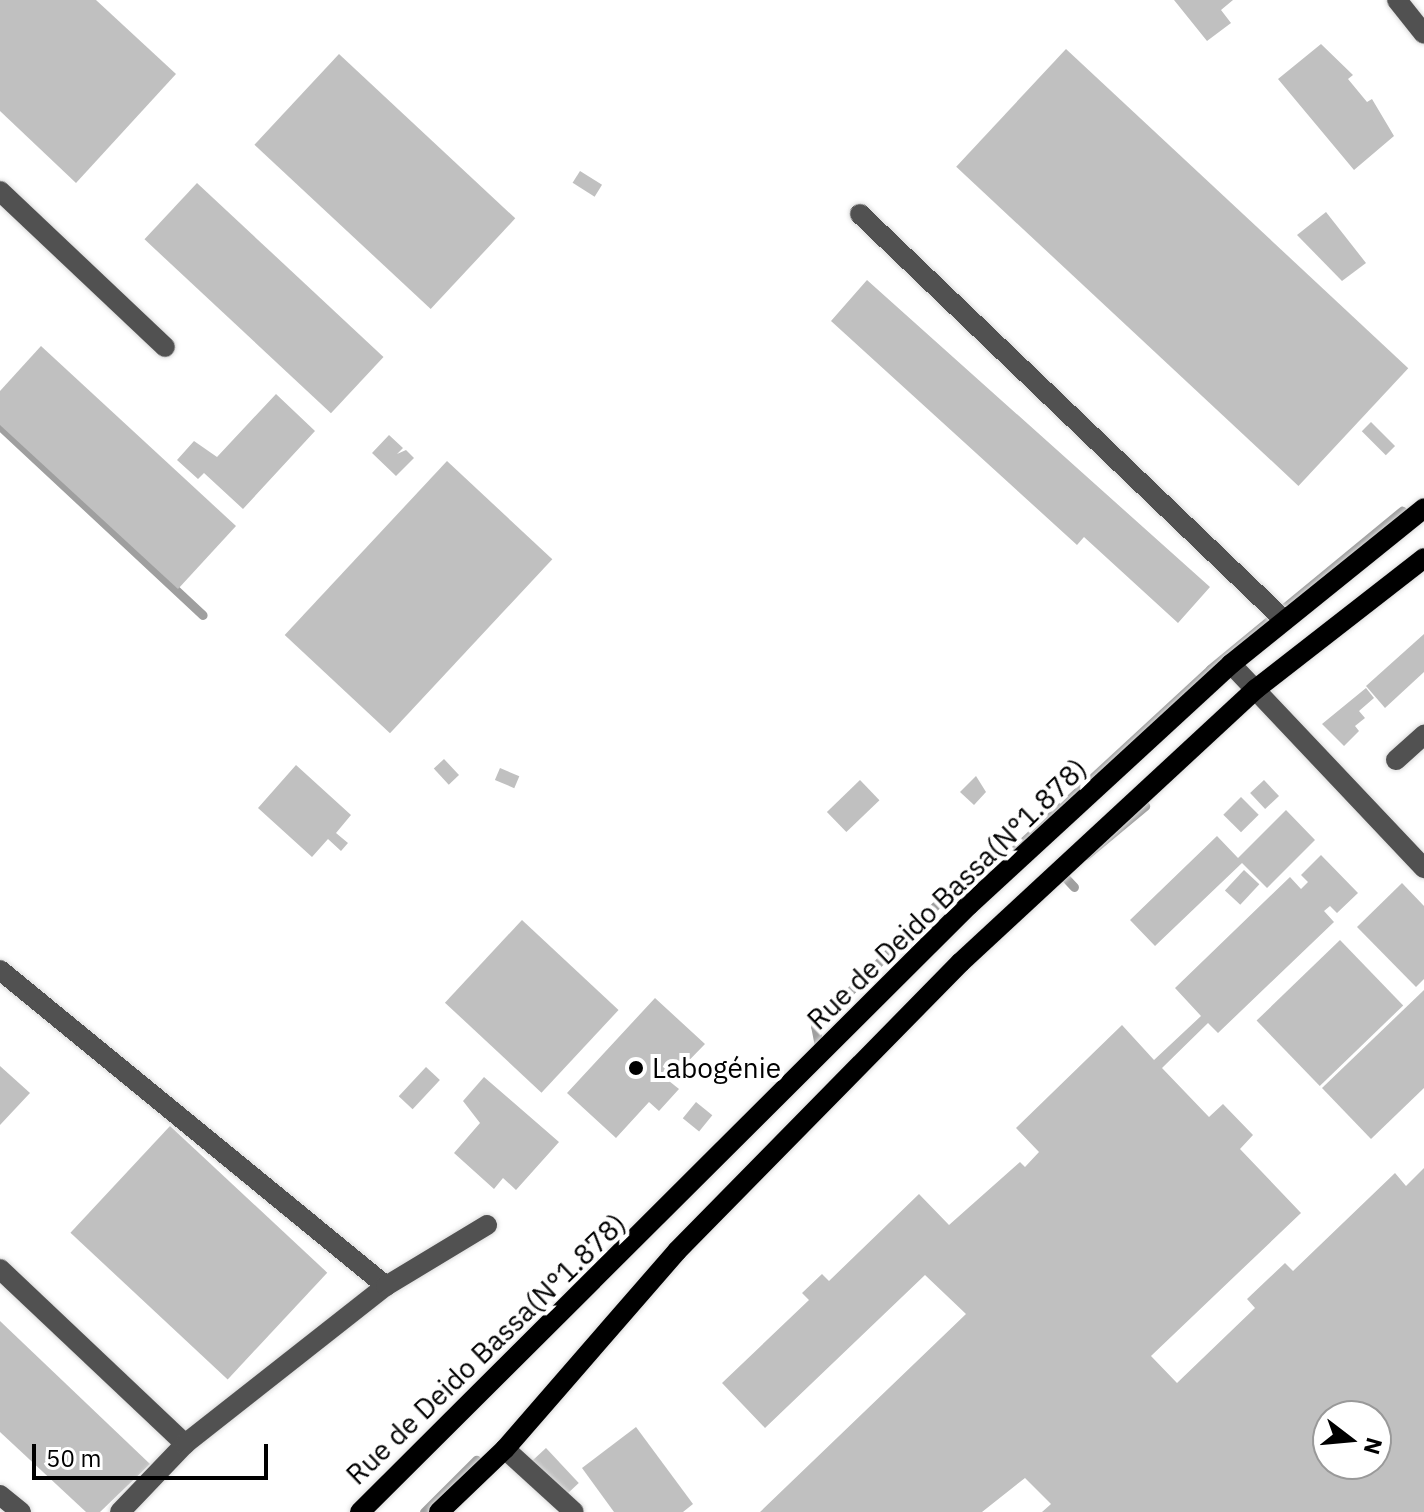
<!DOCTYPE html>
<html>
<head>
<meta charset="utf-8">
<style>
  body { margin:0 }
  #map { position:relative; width:1424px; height:1512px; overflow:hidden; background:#fff; font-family:"IBM Plex Sans",sans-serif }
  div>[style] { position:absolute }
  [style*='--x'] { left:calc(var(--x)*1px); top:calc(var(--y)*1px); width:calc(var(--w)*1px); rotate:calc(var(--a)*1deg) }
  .stream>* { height:9px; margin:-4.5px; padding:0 4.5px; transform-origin:4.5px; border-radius:4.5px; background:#9f9f9f }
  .building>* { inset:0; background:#c0c0c0; transform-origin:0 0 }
  .roads { filter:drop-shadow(0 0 2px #dbdbdb) drop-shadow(0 0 2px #dbdbdb) }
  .minor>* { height:20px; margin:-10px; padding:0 10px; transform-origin:10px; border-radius:10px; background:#515151 }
  .major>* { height:20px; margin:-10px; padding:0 10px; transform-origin:10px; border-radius:10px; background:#000 }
  .dots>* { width:22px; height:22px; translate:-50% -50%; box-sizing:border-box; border:4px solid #fff; border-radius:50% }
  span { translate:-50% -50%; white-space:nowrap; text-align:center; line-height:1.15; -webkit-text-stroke:8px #fff; paint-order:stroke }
  .street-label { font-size:28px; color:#000 }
  .poi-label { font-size:28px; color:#000 }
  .left { translate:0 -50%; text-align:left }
  .north { position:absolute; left:1312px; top:1400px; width:80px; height:80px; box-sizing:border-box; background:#fff; border:2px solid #999; border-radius:50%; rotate:106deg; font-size:22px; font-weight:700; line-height:32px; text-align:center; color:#000 }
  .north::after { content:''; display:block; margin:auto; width:28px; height:36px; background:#000; clip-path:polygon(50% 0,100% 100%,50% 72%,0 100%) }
  .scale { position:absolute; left:32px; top:1444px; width:236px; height:36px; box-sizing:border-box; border:4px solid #000; border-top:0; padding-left:10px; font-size:24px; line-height:28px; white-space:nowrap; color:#000; -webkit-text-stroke:6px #fff; paint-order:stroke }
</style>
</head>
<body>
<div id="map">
  <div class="stream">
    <div style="--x:0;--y:426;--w:277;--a:43"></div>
    <div style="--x:1086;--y:855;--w:77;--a:-39.7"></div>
    <div style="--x:1064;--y:870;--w:4;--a:135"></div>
    <div style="--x:1061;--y:873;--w:19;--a:47"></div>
    <div style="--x:814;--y:1051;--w:7;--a:-45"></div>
    <div style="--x:819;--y:1046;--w:20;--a:-101"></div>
    <div style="--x:815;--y:1026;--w:236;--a:-45"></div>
    <div style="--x:982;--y:859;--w:32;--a:-14"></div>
    <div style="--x:1013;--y:851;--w:268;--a:-42.7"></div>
    <div style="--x:1210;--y:669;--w:249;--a:-39.5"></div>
    <div style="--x:424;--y:1512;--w:74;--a:-45"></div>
  </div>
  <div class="building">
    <div style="clip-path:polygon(0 0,96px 0,176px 74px,76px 183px,0 111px)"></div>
    <div style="clip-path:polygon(1174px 0,1233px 0,1221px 10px,1231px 23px,1207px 41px)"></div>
    <div style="clip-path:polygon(1321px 44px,1353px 75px,1348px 79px,1367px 102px,1372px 99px,1394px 136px,1354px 170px,1278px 79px)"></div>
    <div style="left:1066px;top:49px;width:468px;height:161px;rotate:43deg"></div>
    <div style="left:339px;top:54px;width:241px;height:124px;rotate:43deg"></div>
    <div style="left:580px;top:171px;width:26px;height:14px;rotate:32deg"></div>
    <div style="left:197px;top:183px;width:255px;height:77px;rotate:43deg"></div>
    <div style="clip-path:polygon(1326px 212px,1366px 263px,1342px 281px,1297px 235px)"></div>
    <div style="clip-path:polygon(867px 280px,1210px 587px,1178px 623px,1084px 537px,1077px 545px,831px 321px)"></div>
    <div style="clip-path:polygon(41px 346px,236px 526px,178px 589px,0 425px,0 391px)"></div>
    <div style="clip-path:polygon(276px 394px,315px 431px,243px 509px,204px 473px,198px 479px,177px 460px,194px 441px,217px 457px)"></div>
    <div style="left:1371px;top:422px;width:34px;height:13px;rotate:45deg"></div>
    <div style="clip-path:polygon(389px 435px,403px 448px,397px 454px,406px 450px,414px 458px,396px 476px,372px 453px)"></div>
    <div style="left:447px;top:461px;width:144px;height:238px;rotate:43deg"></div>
    <div style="clip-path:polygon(1424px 634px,1424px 672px,1385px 708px,1366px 686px)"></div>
    <div style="clip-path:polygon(1366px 688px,1374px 698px,1359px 711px,1365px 718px,1355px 726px,1359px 731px,1344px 746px,1322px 724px)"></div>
    <div style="left:444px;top:759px;width:22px;height:14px;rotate:47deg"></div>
    <div style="clip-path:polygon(296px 765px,351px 815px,336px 833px,348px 843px,341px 851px,328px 839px,312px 857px,258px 808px)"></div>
    <div style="left:500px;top:768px;width:21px;height:13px;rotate:23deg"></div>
    <div style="clip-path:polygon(976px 776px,986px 792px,974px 805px,960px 792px)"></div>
    <div style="left:860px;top:780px;width:28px;height:46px;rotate:46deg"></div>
    <div style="left:1264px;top:780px;width:22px;height:19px;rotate:47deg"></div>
    <div style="left:1241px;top:797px;width:25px;height:25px;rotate:45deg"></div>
    <div style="clip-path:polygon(1286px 810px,1315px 840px,1267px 888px,1242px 863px,1155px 946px,1130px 920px,1217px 836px,1238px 858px)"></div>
    <div style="clip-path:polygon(evenodd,1321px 855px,1358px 893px,1337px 913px,1330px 906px,1324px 911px,1334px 922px,1218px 1033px,1208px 1023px,1162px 1068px,1209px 1117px,1223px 1104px,1253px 1135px,1240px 1149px,1301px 1213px,1151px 1356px,1177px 1383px,1255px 1308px,1247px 1299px,1285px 1263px,1293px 1271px,1395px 1173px,1406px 1186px,1424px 1168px,1424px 1512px,1042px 1512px,1051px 1504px,1025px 1478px,982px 1512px,760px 1512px,966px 1314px,925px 1275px,765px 1428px,722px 1383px,809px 1300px,802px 1293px,822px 1274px,829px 1281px,919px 1194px,949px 1225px,1020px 1162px,1025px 1167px,1039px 1152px,1016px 1128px,1122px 1025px,1154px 1060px,1201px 1016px,1175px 988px,1290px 877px,1301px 889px,1308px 882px,1301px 875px,1321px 855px,1328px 1416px,1376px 1416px,1376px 1464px,1328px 1464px,1328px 1416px)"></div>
    <div style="left:1244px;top:870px;width:21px;height:28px;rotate:43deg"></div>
    <div style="clip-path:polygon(1402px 883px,1424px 906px,1424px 979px,1416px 987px,1357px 927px)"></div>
    <div style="left:522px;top:920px;width:132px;height:113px;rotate:43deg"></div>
    <div style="left:1340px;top:940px;width:91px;height:116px;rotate:46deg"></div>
    <div style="clip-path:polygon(1424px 990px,1424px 1088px,1371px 1139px,1322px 1088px)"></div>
    <div style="clip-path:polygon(655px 998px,705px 1044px,669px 1081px,679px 1089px,659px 1111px,649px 1102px,616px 1138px,567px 1093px)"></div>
    <div style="clip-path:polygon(0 1066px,30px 1093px,0 1125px)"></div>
    <div style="left:426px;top:1067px;width:19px;height:40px;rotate:43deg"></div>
    <div style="clip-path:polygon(484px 1077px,559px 1142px,516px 1190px,503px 1178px,494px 1189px,454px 1153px,480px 1123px,463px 1101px)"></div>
    <div style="left:696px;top:1102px;width:21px;height:21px;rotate:39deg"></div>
    <div style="left:170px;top:1126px;width:215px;height:146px;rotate:43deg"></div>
    <div style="clip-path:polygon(0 1321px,150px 1464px,100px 1512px,86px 1512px,0 1432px)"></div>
    <div style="clip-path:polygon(636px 1427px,693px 1504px,683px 1512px,614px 1512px,582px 1468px)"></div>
    <div style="left:546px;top:1448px;width:48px;height:21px;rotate:47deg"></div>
  </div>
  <div class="roads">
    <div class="minor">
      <div style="--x:1397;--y:0;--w:43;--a:51.5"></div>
      <div style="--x:0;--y:191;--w:227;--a:43.4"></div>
      <div style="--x:860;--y:214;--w:586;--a:43.75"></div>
      <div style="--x:1231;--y:664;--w:281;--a:46.6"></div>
      <div style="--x:1396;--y:760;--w:38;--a:-42"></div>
      <div style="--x:0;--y:970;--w:499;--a:39.3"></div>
      <div style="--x:0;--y:1269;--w:255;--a:43.4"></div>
      <div style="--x:505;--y:1449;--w:93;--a:42.4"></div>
      <div style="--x:0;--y:1495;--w:27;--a:39"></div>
      <div style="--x:120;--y:1512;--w:94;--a:-46.3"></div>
      <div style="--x:185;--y:1444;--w:256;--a:-38.2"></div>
      <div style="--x:386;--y:1286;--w:118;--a:-31.1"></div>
    </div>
    <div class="major">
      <div style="--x:360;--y:1512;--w:860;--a:-44.91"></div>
      <div style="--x:969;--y:905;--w:356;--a:-42.6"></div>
      <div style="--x:1231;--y:664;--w:248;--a:-38.9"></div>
      <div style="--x:439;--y:1512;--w:91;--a:-43.7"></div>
      <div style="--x:505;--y:1449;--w:262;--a:-49"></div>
      <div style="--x:677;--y:1251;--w:405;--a:-45.5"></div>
      <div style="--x:961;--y:962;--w:402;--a:-42.8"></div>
      <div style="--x:1256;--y:689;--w:213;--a:-37.9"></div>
    </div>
  </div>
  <div class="dots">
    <div style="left:636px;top:1068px;background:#000"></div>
  </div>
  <div class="street-label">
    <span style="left:947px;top:894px;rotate:-44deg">Rue de Deido Bassa(N°1.878)</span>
    <span style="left:486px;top:1349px;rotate:-44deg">Rue de Deido Bassa(N°1.878)</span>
  </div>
  <div class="poi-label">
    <span class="left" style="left:652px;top:1068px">Labogénie</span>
  </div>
  <div class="north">N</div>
  <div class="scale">50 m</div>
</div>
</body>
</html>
